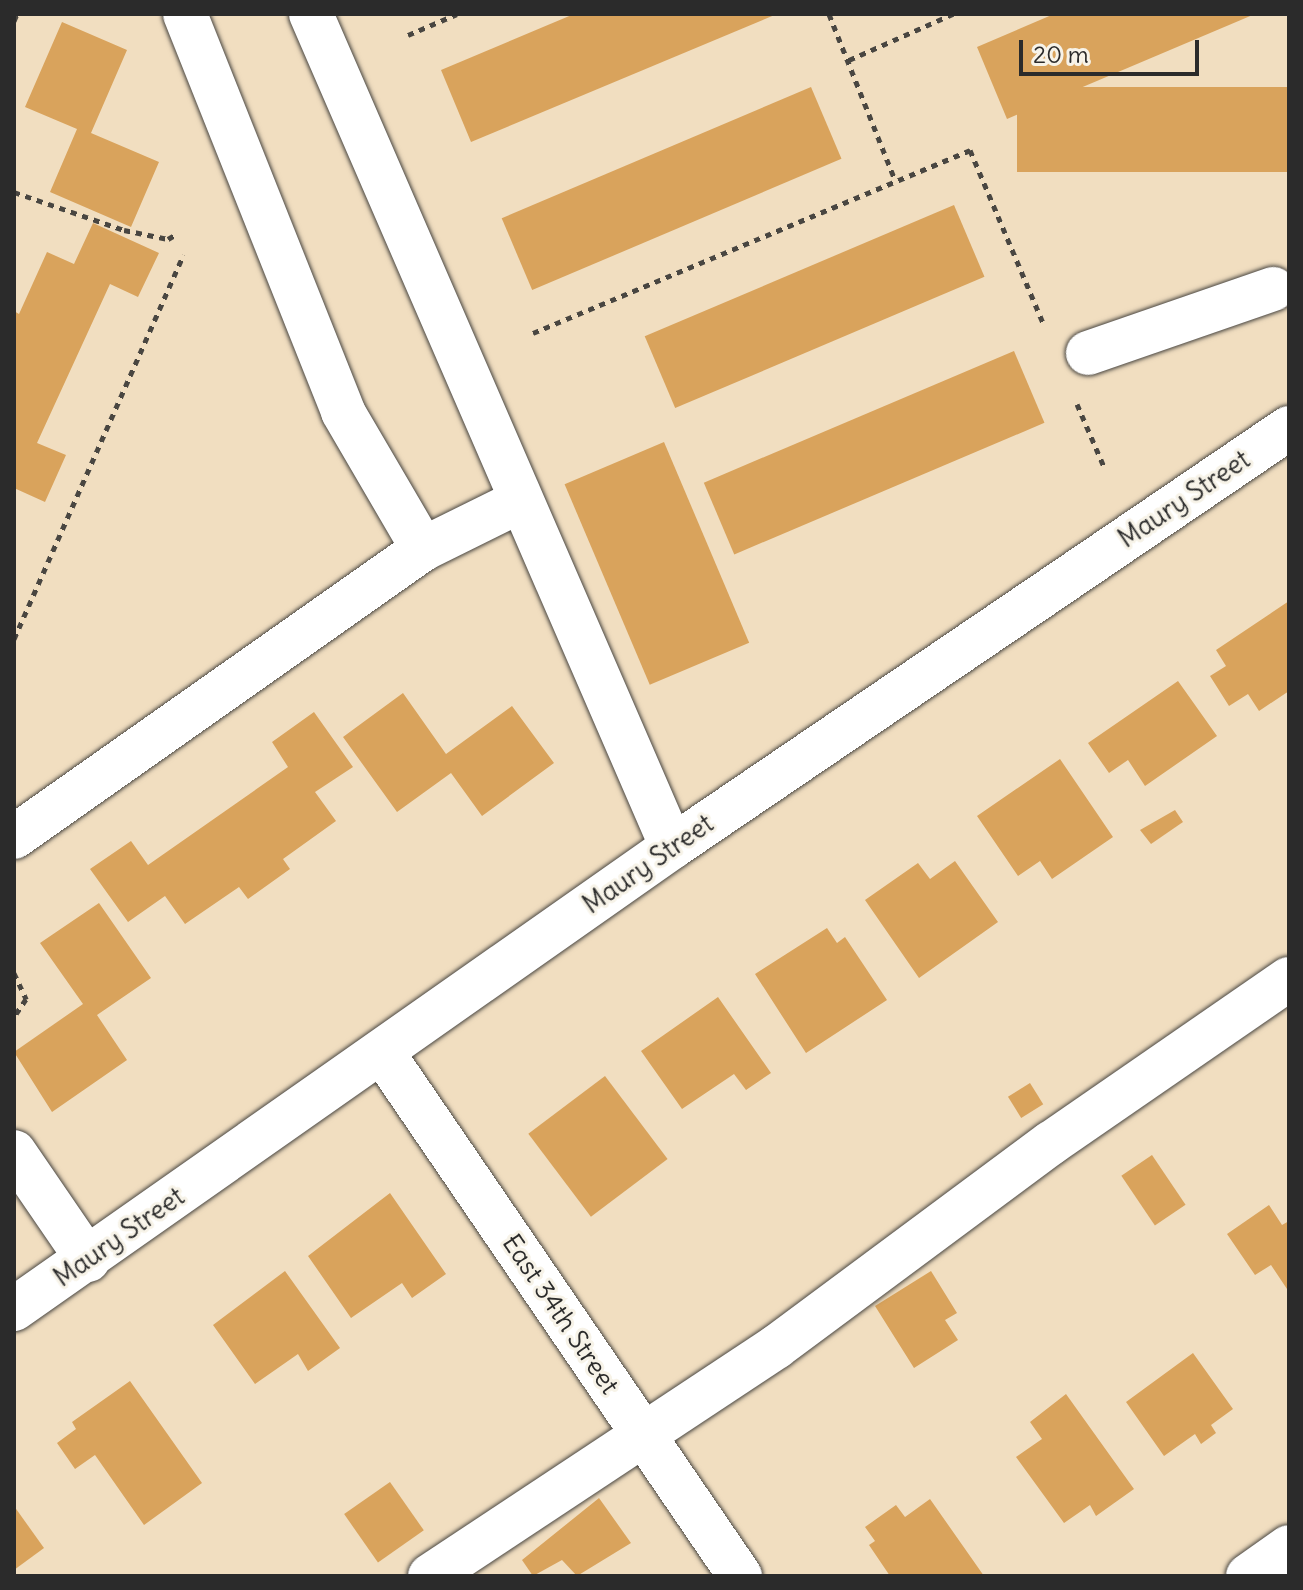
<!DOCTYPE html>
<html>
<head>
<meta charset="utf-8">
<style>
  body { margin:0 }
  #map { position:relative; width:1303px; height:1590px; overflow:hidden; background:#f1dec0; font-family:Delius,sans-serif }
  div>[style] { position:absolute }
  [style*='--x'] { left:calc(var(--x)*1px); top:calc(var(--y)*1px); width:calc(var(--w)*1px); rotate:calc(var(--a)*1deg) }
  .building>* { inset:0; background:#d9a35c; transform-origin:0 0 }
  .path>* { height:5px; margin-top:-2.5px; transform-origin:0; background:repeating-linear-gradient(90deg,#494641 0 6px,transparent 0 12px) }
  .roads { filter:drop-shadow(0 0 2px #494641) drop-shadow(0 0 2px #494641) }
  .minor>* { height:44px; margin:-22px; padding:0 22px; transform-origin:22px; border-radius:22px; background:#fff }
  span { translate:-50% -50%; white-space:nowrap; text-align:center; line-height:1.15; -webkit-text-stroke:6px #f7f3e8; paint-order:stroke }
  .street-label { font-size:26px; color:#2b2b2b }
  .frame { position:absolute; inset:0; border:16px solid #2b2b2b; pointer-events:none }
  .scale { position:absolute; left:1019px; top:40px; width:180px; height:36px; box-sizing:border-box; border:4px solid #2b2b2b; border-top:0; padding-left:10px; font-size:24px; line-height:28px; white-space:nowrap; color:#2b2b2b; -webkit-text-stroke:6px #f7f3e8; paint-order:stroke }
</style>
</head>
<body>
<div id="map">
  <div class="building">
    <div style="clip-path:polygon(574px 14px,777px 14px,471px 142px,441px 70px)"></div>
    <div style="clip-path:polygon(1054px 14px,1255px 14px,1007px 119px,977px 47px)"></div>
    <div style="clip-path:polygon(62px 22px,127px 50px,91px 133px,159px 162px,131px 227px,50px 192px,77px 129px,25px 107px)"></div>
    <div style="left:811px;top:87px;width:78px;height:336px;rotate:67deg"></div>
    <div style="left:1289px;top:87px;width:85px;height:272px;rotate:90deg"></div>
    <div style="left:954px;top:205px;width:78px;height:336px;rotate:67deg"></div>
    <div style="clip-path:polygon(93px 223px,159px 253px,138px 297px,110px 284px,37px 443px,66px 455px,45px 502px,14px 488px,14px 311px,19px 314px,47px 252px,74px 264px)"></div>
    <div style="left:1014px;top:351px;width:78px;height:337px;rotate:67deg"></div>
    <div style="left:664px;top:442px;width:218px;height:108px;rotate:67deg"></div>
    <div style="clip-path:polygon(1289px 601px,1289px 691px,1259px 711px,1248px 694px,1229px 706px,1210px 676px,1226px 666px,1216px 650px)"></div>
    <div style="clip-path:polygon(1178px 681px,1217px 736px,1145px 786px,1128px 760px,1109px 773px,1088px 743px)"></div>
    <div style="clip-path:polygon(403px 693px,446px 754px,512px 706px,554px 763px,482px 816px,451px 773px,397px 812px,343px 737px)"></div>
    <div style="clip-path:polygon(314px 712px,353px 767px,315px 792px,336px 821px,283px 859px,290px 869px,248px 899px,239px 887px,185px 924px,165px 896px,128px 922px,90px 869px,131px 841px,148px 865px,288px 767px,272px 742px)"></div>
    <div style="clip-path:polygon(1060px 759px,1113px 837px,1052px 879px,1040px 861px,1018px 876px,977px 816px)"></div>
    <div style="clip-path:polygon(1175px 810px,1183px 822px,1151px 844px,1140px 830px)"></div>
    <div style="clip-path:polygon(955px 861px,998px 922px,919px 978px,865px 900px,918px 863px,930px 879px)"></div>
    <div style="clip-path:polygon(99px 903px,151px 978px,97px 1015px,127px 1060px,52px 1112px,14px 1052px,83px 1004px,40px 943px)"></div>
    <div style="clip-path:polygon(827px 928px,837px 943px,845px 937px,887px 1000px,806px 1053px,755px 974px)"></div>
    <div style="clip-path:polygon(718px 997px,771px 1073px,746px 1090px,734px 1074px,682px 1109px,641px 1051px)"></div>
    <div style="left:605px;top:1076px;width:104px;height:96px;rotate:53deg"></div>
    <div style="left:1030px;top:1083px;width:25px;height:26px;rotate:58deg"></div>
    <div style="left:1152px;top:1155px;width:60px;height:37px;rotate:56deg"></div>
    <div style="clip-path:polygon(390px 1193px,446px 1274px,412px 1298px,402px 1283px,351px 1318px,308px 1256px)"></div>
    <div style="clip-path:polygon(1269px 1205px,1282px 1225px,1289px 1221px,1289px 1292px,1271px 1265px,1255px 1275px,1227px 1234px)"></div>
    <div style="clip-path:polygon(285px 1271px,340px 1348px,308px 1371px,298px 1354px,255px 1384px,213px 1325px)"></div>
    <div style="clip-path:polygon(931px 1271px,957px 1313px,945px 1320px,958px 1340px,914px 1368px,875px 1306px)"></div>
    <div style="clip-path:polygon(1193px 1353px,1233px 1409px,1211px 1425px,1216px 1433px,1201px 1444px,1195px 1434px,1164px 1456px,1126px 1402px)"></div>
    <div style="clip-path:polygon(130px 1381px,202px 1483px,144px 1525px,95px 1455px,75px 1469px,57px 1443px,76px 1429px,72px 1422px)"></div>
    <div style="clip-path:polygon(1066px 1394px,1134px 1489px,1096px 1516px,1090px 1505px,1064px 1523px,1016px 1457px,1042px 1439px,1030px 1422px)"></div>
    <div style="left:390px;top:1482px;width:59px;height:56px;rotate:55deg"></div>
    <div style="clip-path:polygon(599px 1498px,631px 1543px,577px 1576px,562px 1560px,533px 1576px,522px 1560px)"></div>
    <div style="clip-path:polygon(930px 1499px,984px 1576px,890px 1576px,869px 1545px,875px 1541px,865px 1527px,896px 1505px,905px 1517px)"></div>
    <div style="clip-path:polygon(14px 1506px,44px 1548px,14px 1570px)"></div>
  </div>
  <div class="path">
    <div style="--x:829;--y:14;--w:179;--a:68.3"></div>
    <div style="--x:14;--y:21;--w:8;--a:-67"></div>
    <div style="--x:408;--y:35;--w:53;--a:-23.2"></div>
    <div style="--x:849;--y:60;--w:114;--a:-23.9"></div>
    <div style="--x:14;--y:192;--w:116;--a:19.1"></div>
    <div style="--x:124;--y:230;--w:45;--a:11.6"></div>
    <div style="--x:168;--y:239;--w:8;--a:-30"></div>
    <div style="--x:533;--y:333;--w:474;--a:-22.7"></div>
    <div style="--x:970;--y:150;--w:190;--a:67.1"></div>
    <div style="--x:1077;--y:404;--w:71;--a:66.7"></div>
    <div style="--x:14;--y:639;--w:420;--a:-66.2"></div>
    <div style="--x:14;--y:973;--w:29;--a:65"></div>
    <div style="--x:26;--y:999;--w:22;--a:124"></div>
  </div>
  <div class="roads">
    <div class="minor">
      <div style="--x:185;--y:14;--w:428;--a:68.3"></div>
      <div style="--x:343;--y:412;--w:159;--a:59.7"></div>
      <div style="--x:311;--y:14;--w:908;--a:66.57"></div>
      <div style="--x:1088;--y:353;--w:196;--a:-19.1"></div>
      <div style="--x:14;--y:837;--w:500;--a:-35.15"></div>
      <div style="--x:423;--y:549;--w:108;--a:-26.3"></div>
      <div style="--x:382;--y:1052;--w:635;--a:55.66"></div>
      <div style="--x:14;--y:1152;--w:131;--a:55.6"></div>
      <div style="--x:14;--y:1309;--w:804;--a:-35.07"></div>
      <div style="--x:672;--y:847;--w:746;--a:-34.18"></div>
      <div style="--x:430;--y:1576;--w:415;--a:-33.5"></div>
      <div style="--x:776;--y:1347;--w:342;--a:-36.6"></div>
      <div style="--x:1051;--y:1143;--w:289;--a:-34.6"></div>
      <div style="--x:1248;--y:1576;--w:50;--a:-35.3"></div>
    </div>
  </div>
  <div class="street-label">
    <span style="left:1184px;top:499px;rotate:-34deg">Maury Street</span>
    <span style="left:648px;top:864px;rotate:-35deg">Maury Street</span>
    <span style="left:119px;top:1237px;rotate:-35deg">Maury Street</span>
    <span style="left:561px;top:1314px;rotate:56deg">East 34th Street</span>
  </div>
  <div class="frame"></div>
  <div class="scale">20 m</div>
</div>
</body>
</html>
